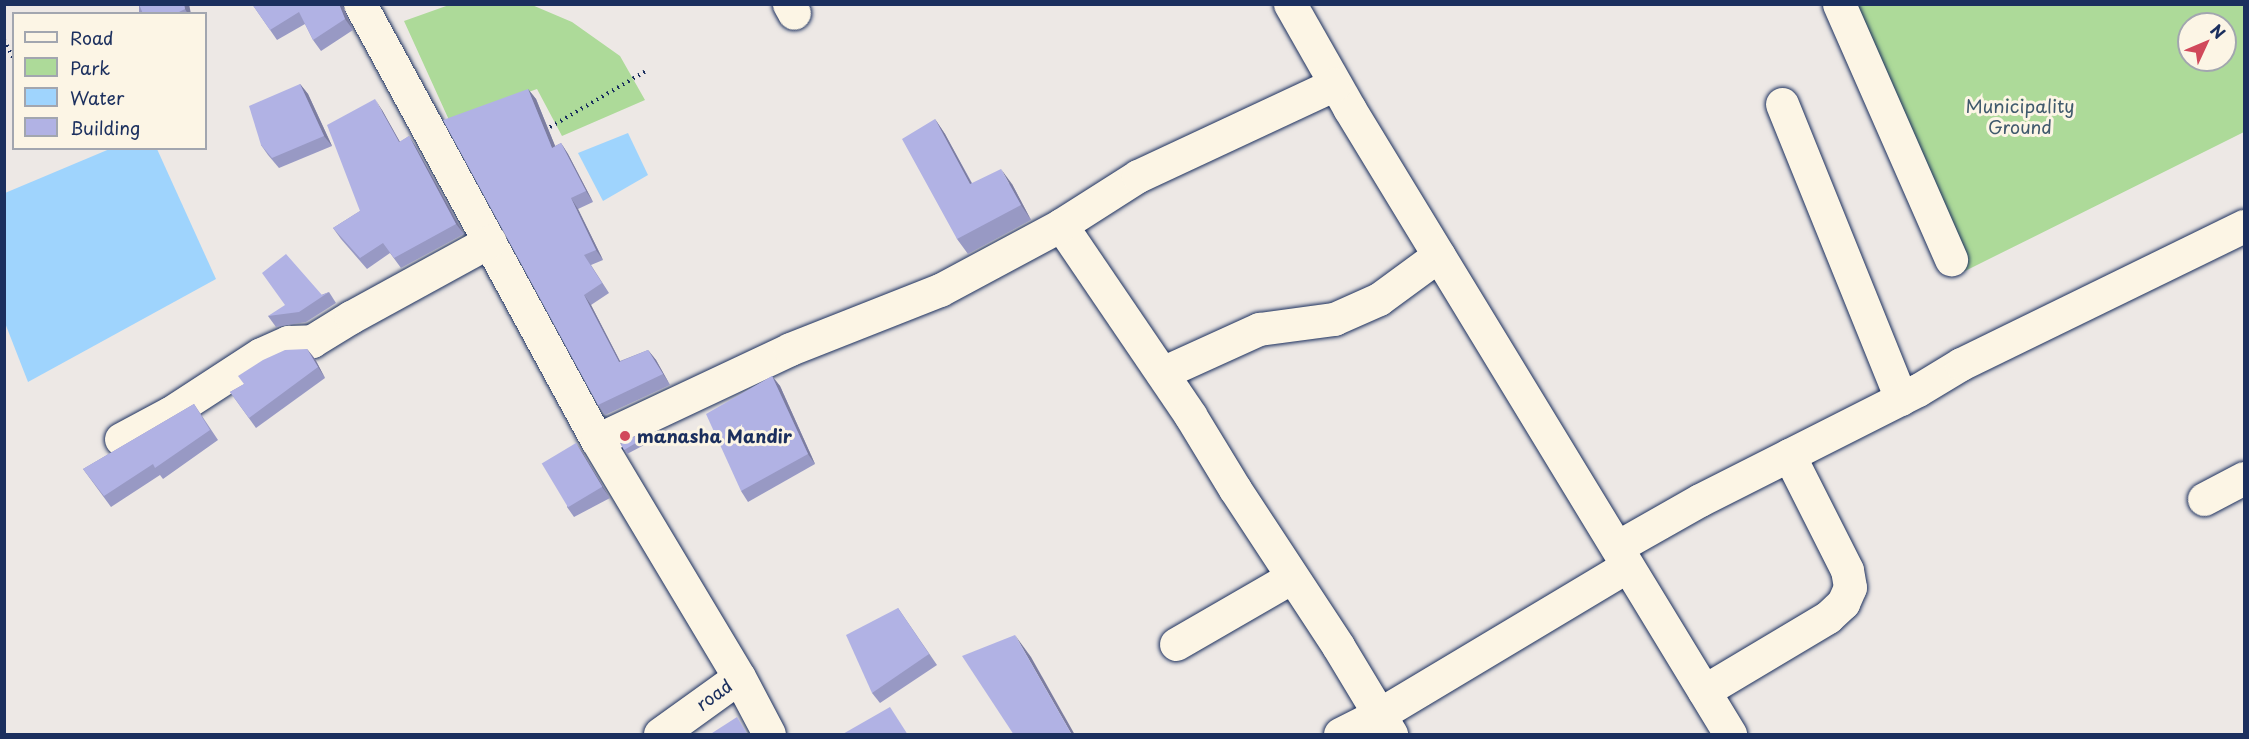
<!DOCTYPE html>
<html>
<head>
<meta charset="utf-8">
<style>
  body { margin:0 }
  #map { position:relative; width:2249px; height:739px; overflow:hidden; background:#ede8e5; font-family:"Playpen Sans",sans-serif }
  div>[style] { position:absolute }
  [style*='--x'] { left:calc(var(--x)*1px); top:calc(var(--y)*1px); width:calc(var(--w)*1px); rotate:calc(var(--a)*1deg) }
  .green>* { inset:0; background:#adda99 }
  .water>* { inset:0; background:#9fd4fd }
  .path>* { height:4px; margin-top:-2px; transform-origin:0; background:repeating-linear-gradient(90deg,#1b2f5e 0 1.5px,transparent 0 6px) }
  .roads { filter:drop-shadow(0 0 2px #1b2f5e) drop-shadow(0 0 2px #1b2f5e) }
  .street>* { height:33px; margin:-16.5px; padding:0 16.5px; transform-origin:16.5px; border-radius:16.5px; background:#fcf5e5 }
  .wall>* { inset:0; background:#9899c4; transform-origin:0 0 }
  .shaded-wall>* { inset:0; background:#7c7da0 }
  .building>* { inset:0; background:#b1b2e4; transform-origin:0 0 }
  .dots>* { width:16px; height:16px; translate:-50% -50%; box-sizing:border-box; border:3px solid #fcf5e5; border-radius:50% }
  span { translate:-50% -50%; white-space:nowrap; text-align:center; line-height:1.15; -webkit-text-stroke:6px #fcf5e5; paint-order:stroke }
  .park-label { font-size:18px; color:#405a6d }
  .poi-label { font-size:18px; color:#1b2f5e; font-weight:700 }
  .left { translate:0 -50%; text-align:left }
  .street-label { font-size:18px; color:#1b2f5e }
  .frame { position:absolute; inset:0; border:6px solid #1b2f5e; pointer-events:none }
  .legend { position:absolute; left:12px; top:12px; width:195px; height:138px; box-sizing:border-box; background:#fcf5e5; border:2px solid #a2a6af; margin:0; padding:8px 10px; list-style:none; font-size:18px; color:#1b2f5e }
  .legend li { display:flex; align-items:center; gap:12px; height:30px }
  .legend b { width:30px; border:2px solid #a2a6af }
  .north { position:absolute; left:2177px; top:12px; width:60px; height:60px; box-sizing:border-box; background:#fcf5e5; border:2px solid #a2a6af; border-radius:50%; rotate:46deg; font-size:16px; font-weight:700; line-height:24px; text-align:center; color:#1b2f5e }
  .north::after { content:''; display:block; margin:auto; width:21px; height:27px; background:#d1495b; clip-path:polygon(50% 0,100% 100%,50% 72%,0 100%) }
</style>
</head>
<body>
<div id="map">
  <div class="green">
    <div style="clip-path:polygon(449px 5px,532px 5px,572px 22px,620px 56px,645px 100px,562px 136px,537px 89px,449px 120px,404px 21px)"></div>
    <div style="clip-path:polygon(evenodd,1857px 5px,2244px 5px,2244px 132px,1957px 275px,1857px 5px,2189px 24px,2225px 24px,2225px 60px,2189px 60px,2189px 24px)"></div>
  </div>
  <div class="water">
    <div style="clip-path:polygon(628px 133px,648px 175px,603px 201px,578px 153px)"></div>
    <div style="clip-path:polygon(112px 148px,157px 149px,216px 279px,28px 382px,5px 323px,5px 193px)"></div>
  </div>
  <div class="path">
    <div style="--x:4;--y:40;--w:22;--a:63"></div>
    <div style="--x:545;--y:130;--w:117;--a:-30.3"></div>
  </div>
  <div class="roads">
    <div class="street">
      <div style="--x:360;--y:4;--w:496;--a:61.5"></div>
      <div style="--x:597;--y:440;--w:276;--a:59.1"></div>
      <div style="--x:739;--y:677;--w:64;--a:62.2"></div>
      <div style="--x:789;--y:4;--w:10;--a:61"></div>
      <div style="--x:1290;--y:4;--w:120;--a:60.4"></div>
      <div style="--x:1349;--y:108;--w:733;--a:58.67"></div>
      <div style="--x:1839;--y:4;--w:279;--a:66.3"></div>
      <div style="--x:1782;--y:104;--w:318;--a:68"></div>
      <div style="--x:1061;--y:225;--w:230;--a:55.8"></div>
      <div style="--x:1190;--y:415;--w:87;--a:58.7"></div>
      <div style="--x:1235;--y:489;--w:188;--a:56.7"></div>
      <div style="--x:1338;--y:646;--w:103;--a:58.9"></div>
      <div style="--x:1162;--y:373;--w:107;--a:-24.4"></div>
      <div style="--x:1259;--y:329;--w:76;--a:-7.6"></div>
      <div style="--x:1334;--y:319;--w:49;--a:-24"></div>
      <div style="--x:1379;--y:299;--w:74;--a:-36.3"></div>
      <div style="--x:121;--y:439;--w:55;--a:-28"></div>
      <div style="--x:170;--y:413;--w:108;--a:-33"></div>
      <div style="--x:261;--y:354;--w:30;--a:-24"></div>
      <div style="--x:288;--y:342;--w:24;--a:-2"></div>
      <div style="--x:312;--y:341;--w:46;--a:-31.6"></div>
      <div style="--x:351;--y:317;--w:158;--a:-28.7"></div>
      <div style="--x:597;--y:440;--w:213;--a:-25.2"></div>
      <div style="--x:790;--y:349;--w:161;--a:-21.5"></div>
      <div style="--x:940;--y:290;--w:137;--a:-28.2"></div>
      <div style="--x:1061;--y:225;--w:91;--a:-32.5"></div>
      <div style="--x:1138;--y:176;--w:217;--a:-25"></div>
      <div style="--x:2204;--y:499;--w:45;--a:-27.7"></div>
      <div style="--x:1617;--y:547;--w:95;--a:-29.5"></div>
      <div style="--x:1700;--y:500;--w:244;--a:-26.8"></div>
      <div style="--x:1918;--y:390;--w:50;--a:-31.2"></div>
      <div style="--x:1961;--y:364;--w:315;--a:-26"></div>
      <div style="--x:1176;--y:644;--w:134;--a:-30"></div>
      <div style="--x:1704;--y:691;--w:144;--a:-30.8"></div>
      <div style="--x:1828;--y:617;--w:21;--a:-43"></div>
      <div style="--x:1843;--y:603;--w:17;--a:-66"></div>
      <div style="--x:1850;--y:587;--w:17;--a:-100"></div>
      <div style="--x:1847;--y:570;--w:129;--a:-116.8"></div>
      <div style="--x:660;--y:734;--w:97;--a:-35.8"></div>
      <div style="--x:1340;--y:734;--w:45;--a:-26.6"></div>
      <div style="--x:1380;--y:714;--w:288;--a:-30.9"></div>
    </div>
  </div>
  <div class="wall">
    <div style="left:139px;top:4px;width:50px;height:11px"></div>
    <div style="clip-path:polygon(252px 4px,342px 4px,353px 30px,321px 51px,313px 40px,305px 24px,277px 40px)"></div>
    <div style="clip-path:polygon(300px 84px,308px 94px,332px 146px,279px 168px,268px 155px,261px 145px)"></div>
    <div style="clip-path:polygon(528px 89px,536px 99px,555px 146px,561px 143px,568px 154px,593px 202px,578px 209px,603px 260px,591px 265px,609px 293px,591px 305px,620px 361px,648px 350px,656px 360px,670px 385px,605px 415px,598px 405px)"></div>
    <div style="clip-path:polygon(382px 110px,400px 142px,409px 136px,416px 147px,464px 234px,401px 268px,390px 253px,367px 269px,341px 239px,333px 228px,360px 211px)"></div>
    <div style="clip-path:polygon(935px 119px,945px 134px,972px 183px,1012px 184px,1031px 220px,968px 254px,957px 239px)"></div>
    <div style="clip-path:polygon(329px 292px,336px 303px,306px 322px,276px 327px,268px 316px)"></div>
    <div style="clip-path:polygon(307px 349px,315px 359px,325px 378px,256px 428px,230px 392px)"></div>
    <div style="clip-path:polygon(772px 376px,780px 386px,815px 464px,748px 502px,741px 491px)"></div>
    <div style="clip-path:polygon(194px 404px,218px 440px,163px 479px,160px 475px,111px 507px,83px 469px)"></div>
    <div style="clip-path:polygon(639px 434px,646px 444px,627px 454px,620px 443px)"></div>
    <div style="clip-path:polygon(576px 443px,610px 498px,574px 517px,567px 507px)"></div>
    <div style="clip-path:polygon(898px 608px,937px 665px,880px 703px,872px 693px)"></div>
  </div>
  <div class="shaded-wall">
    <div style="clip-path:polygon(184px 4px,189px 4px,191px 14px,188px 14px,185px 9px)"></div>
    <div style="clip-path:polygon(339px 4px,342px 4px,353px 30px,345px 19px)"></div>
    <div style="clip-path:polygon(300px 84px,308px 94px,332px 146px,324px 136px)"></div>
    <div style="clip-path:polygon(528px 89px,536px 99px,560px 158px,552px 148px)"></div>
    <div style="clip-path:polygon(375px 99px,382px 110px,406px 153px,399px 142px)"></div>
    <div style="clip-path:polygon(935px 119px,945px 134px,980px 199px,970px 184px)"></div>
    <div style="clip-path:polygon(409px 136px,416px 147px,464px 234px,456px 224px)"></div>
    <div style="clip-path:polygon(561px 143px,568px 154px,593px 202px,586px 191px)"></div>
    <div style="clip-path:polygon(1001px 169px,1012px 184px,1031px 220px,1021px 205px)"></div>
    <div style="clip-path:polygon(571px 198px,578px 209px,603px 260px,596px 250px)"></div>
    <div style="clip-path:polygon(584px 295px,591px 305px,626px 373px,619px 362px)"></div>
    <div style="clip-path:polygon(307px 349px,315px 359px,325px 378px,318px 367px)"></div>
    <div style="clip-path:polygon(648px 350px,656px 360px,670px 385px,663px 374px)"></div>
    <div style="clip-path:polygon(772px 376px,780px 386px,815px 464px,808px 454px)"></div>
    <div style="clip-path:polygon(576px 443px,583px 453px,610px 498px,602px 487px)"></div>
    <div style="clip-path:polygon(1015px 635px,1031px 657px,1075px 735px,1072px 735px)"></div>
  </div>
  <div class="building">
    <div style="clip-path:polygon(139px 4px,184px 4px,185px 9px,175px 14px,143px 14px)"></div>
    <div style="clip-path:polygon(252px 4px,339px 4px,345px 19px,313px 40px,299px 12px,270px 30px)"></div>
    <div style="clip-path:polygon(300px 84px,324px 136px,272px 158px,261px 145px,249px 106px)"></div>
    <div style="clip-path:polygon(528px 89px,552px 148px,561px 143px,586px 191px,571px 198px,596px 250px,584px 255px,602px 283px,584px 295px,619px 362px,648px 350px,663px 374px,598px 405px,443px 120px)"></div>
    <div style="clip-path:polygon(375px 99px,399px 142px,409px 136px,456px 224px,394px 258px,383px 243px,360px 258px,333px 228px,360px 211px,327px 125px)"></div>
    <div style="clip-path:polygon(935px 119px,970px 184px,1001px 169px,1021px 205px,957px 239px,902px 139px)"></div>
    <div style="clip-path:polygon(286px 254px,322px 295px,329px 292px,299px 312px,268px 316px,285px 305px,262px 273px)"></div>
    <div style="clip-path:polygon(307px 349px,318px 367px,249px 418px,230px 392px,244px 384px,238px 376px,263px 360px,285px 350px)"></div>
    <div style="clip-path:polygon(772px 376px,808px 454px,741px 491px,706px 414px)"></div>
    <div style="clip-path:polygon(194px 404px,210px 430px,155px 468px,153px 464px,104px 496px,83px 469px)"></div>
    <div style="left:639px;top:434px;width:6px;height:21px;rotate:59deg"></div>
    <div style="left:576px;top:443px;width:51px;height:40px;rotate:59deg"></div>
    <div style="clip-path:polygon(898px 608px,929px 654px,872px 693px,846px 635px)"></div>
    <div style="clip-path:polygon(1015px 635px,1072px 735px,1014px 735px,962px 656px)"></div>
    <div style="clip-path:polygon(890px 707px,908px 735px,841px 735px)"></div>
    <div style="clip-path:polygon(737px 717px,748px 735px,709px 735px)"></div>
  </div>
  <div class="dots">
    <div style="left:625px;top:436px;background:#d1495b"></div>
  </div>
  <div class="park-label">
    <span style="left:2020px;top:117px">Municipality<br>Ground</span>
  </div>
  <div class="poi-label">
    <span class="left" style="left:637px;top:436px">manasha Mandir</span>
  </div>
  <div class="street-label">
    <span style="left:714px;top:695px;rotate:-36deg">road</span>
  </div>
  <div class="frame"></div>
  <ul class="legend">
  <li><b style="height:8px;background:#fcf5e5"></b>Road</li>
  <li><b style="height:16px;background:#adda99"></b>Park</li>
  <li><b style="height:16px;background:#9fd4fd"></b>Water</li>
  <li><b style="height:16px;background:#b1b2e4"></b>Building</li>
  </ul>
  <div class="north">N</div>
</div>
</body>
</html>
